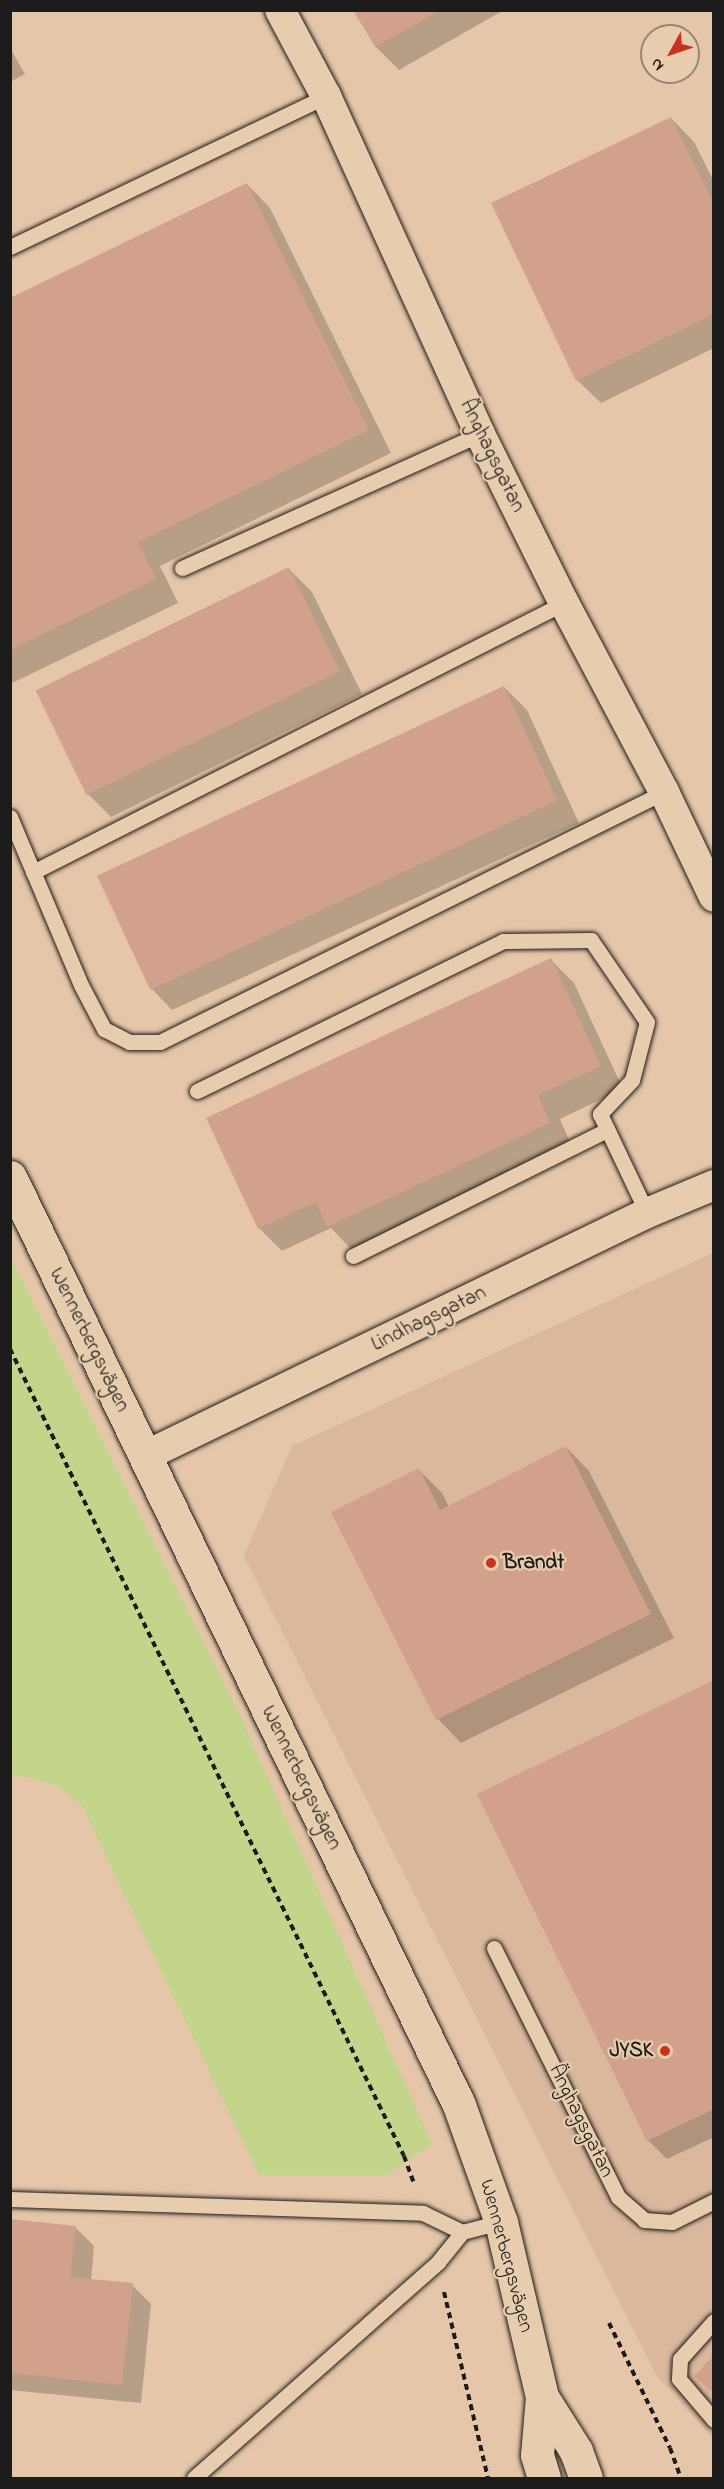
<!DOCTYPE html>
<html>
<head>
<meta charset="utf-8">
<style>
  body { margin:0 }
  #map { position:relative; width:724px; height:2489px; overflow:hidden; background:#e5c6a8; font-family:"Indie Flower",sans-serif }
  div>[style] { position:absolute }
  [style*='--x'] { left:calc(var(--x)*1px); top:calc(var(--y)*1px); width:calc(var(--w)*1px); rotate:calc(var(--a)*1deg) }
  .built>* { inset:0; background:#dbb89c }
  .green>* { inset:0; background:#c2d58b }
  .shadow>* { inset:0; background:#0003 }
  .building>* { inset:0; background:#d2a18b; transform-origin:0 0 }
  .path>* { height:4px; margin-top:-2px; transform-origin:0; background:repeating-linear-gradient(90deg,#1c1c1c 0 6px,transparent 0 10.5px) }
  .roads { filter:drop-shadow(0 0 2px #1c1c1c) drop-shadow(0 0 2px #1c1c1c) }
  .service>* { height:15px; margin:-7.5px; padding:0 7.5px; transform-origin:7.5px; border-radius:7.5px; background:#e7cdae }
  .minor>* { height:30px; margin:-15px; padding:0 15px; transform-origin:15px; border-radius:15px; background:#e7cdae }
  .tertiary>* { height:33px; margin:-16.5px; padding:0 16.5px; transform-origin:16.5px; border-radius:16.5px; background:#e7cdae }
  .dots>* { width:16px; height:16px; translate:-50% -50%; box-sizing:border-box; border:3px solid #e7cdae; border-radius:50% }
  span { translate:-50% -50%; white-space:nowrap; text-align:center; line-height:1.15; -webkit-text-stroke:4.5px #e7cdae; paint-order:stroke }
  .street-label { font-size:21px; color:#1c1c1c }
  .poi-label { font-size:21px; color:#1c1c1c; font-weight:700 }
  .left { translate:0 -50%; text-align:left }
  .right { translate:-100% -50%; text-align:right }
  .frame { position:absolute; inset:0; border:12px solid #1c1c1c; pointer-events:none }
  .north { position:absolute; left:640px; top:24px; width:60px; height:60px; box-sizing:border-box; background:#e7cdae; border:2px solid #968674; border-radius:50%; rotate:230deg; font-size:16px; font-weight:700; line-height:24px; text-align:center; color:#1c1c1c }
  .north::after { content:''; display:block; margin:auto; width:21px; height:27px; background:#c8321e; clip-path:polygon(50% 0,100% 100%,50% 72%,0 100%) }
</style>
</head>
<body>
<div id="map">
  <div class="built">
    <div style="clip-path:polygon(713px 1253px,713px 2438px,656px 2375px,244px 1556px,292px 1446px)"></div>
  </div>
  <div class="green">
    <div style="clip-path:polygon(11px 1258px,243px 1722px,432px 2144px,386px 2175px,259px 2175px,81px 1804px,58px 1786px,11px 1773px)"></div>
  </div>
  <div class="shadow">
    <div style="clip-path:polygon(354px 10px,504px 10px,399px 70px,376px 47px)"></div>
    <div style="clip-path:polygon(10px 48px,25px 74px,10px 82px)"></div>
    <div style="clip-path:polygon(671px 118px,694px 142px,714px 182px,714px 348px,601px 403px,577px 380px)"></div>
    <div style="clip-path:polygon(247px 184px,270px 208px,391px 453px,160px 566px,178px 603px,10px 684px,10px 300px)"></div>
    <div style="clip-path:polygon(289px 569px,312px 592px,362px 694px,111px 817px,88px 794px)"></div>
    <div style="clip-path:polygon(504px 687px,527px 710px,579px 823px,172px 1010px,149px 986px)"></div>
    <div style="clip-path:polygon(551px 960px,574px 983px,623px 1089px,560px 1119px,572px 1147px,351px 1249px,331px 1228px,282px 1251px,259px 1228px)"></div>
    <div style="clip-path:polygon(566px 1447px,589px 1471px,674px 1638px,461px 1743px,438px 1719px,333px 1512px,419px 1470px,442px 1493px,449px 1507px)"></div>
    <div style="clip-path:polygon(714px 1682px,714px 2137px,667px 2159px,648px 2140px)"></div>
    <div style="clip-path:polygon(10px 2221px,75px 2227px,94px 2246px,91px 2281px,132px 2285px,151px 2304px,141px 2403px,10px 2390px)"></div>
  </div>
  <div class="building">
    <div style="clip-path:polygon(353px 10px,441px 10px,375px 47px)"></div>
    <div style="clip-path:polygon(671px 117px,714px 204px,714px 314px,576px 381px,491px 203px)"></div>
    <div style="clip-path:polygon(247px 183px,369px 430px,138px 542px,156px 579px,10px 650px,10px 298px)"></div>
    <div style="left:289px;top:567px;width:116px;height:282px;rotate:64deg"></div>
    <div style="left:504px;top:686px;width:126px;height:449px;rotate:65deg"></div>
    <div style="clip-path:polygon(551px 958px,601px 1066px,538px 1095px,550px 1123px,327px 1227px,316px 1202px,258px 1229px,206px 1118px)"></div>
    <div style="clip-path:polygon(566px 1446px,651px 1614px,436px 1720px,331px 1512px,419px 1468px,440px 1510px)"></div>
    <div style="clip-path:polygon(714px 1680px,714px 2109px,647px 2141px,477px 1794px)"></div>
    <div style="clip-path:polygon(10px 2219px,76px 2226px,70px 2277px,133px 2283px,122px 2385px,10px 2373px)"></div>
    <div style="clip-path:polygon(714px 2355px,714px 2388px,711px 2391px,694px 2376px)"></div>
  </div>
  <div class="path">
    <div style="--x:10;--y:1349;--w:898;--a:63.98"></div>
    <div style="--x:404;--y:2156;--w:30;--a:70"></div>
    <div style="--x:444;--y:2292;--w:191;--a:76.7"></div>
    <div style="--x:609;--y:2323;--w:139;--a:64"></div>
    <div style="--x:670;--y:2448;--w:32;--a:70"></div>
  </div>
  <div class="roads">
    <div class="service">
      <div style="--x:10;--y:247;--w:350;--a:-25.5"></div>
      <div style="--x:182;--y:568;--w:327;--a:-24.2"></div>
      <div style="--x:10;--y:817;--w:182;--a:67.1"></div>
      <div style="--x:81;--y:985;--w:50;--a:62.4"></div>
      <div style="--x:104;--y:1029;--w:28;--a:27"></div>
      <div style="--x:129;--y:1042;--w:31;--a:0"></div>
      <div style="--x:160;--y:1042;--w:563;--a:-26.38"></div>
      <div style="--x:33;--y:872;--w:595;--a:-26.87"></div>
      <div style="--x:197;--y:1091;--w:341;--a:-26.1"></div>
      <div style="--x:503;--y:941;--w:88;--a:-0.7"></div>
      <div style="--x:591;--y:940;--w:99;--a:55.7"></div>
      <div style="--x:647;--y:1022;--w:60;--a:104.5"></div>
      <div style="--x:632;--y:1080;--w:47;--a:133.3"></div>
      <div style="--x:600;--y:1114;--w:110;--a:64.6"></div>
      <div style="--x:353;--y:1256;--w:284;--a:-26.4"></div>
      <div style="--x:494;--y:1948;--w:278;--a:63.5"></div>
      <div style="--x:618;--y:2197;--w:35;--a:41"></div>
      <div style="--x:644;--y:2220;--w:28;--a:4"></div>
      <div style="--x:672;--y:2222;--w:47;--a:-26.6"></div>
      <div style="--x:10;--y:2199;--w:413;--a:1.9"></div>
      <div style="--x:423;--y:2213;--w:43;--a:26"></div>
      <div style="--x:714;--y:2321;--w:51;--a:131.8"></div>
      <div style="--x:680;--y:2359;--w:20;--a:93"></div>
      <div style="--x:679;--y:2379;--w:54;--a:49.5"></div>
      <div style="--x:194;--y:2478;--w:326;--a:-41.5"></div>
      <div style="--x:438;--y:2262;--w:38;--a:-51"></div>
      <div style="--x:462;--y:2232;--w:40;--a:-14.4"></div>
    </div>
    <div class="minor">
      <div style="--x:280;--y:10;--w:98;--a:61.9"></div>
      <div style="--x:326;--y:96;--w:371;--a:65.5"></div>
      <div style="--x:480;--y:434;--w:189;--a:63.6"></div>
      <div style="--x:564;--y:603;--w:214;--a:62.1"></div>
      <div style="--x:664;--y:792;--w:116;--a:64.5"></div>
      <div style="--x:145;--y:1456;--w:558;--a:-25.83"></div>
      <div style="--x:647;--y:1213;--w:73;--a:-22.7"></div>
    </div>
    <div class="tertiary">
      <div style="--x:10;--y:1177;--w:1031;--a:64.18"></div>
      <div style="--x:459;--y:2105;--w:124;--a:70.3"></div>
      <div style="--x:501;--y:2222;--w:180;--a:76.8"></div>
      <div style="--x:542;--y:2397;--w:64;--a:57.8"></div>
      <div style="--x:576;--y:2451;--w:29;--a:70"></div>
      <div style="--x:542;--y:2397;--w:58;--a:94.9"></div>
      <div style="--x:537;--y:2455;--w:24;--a:73"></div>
    </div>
  </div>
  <div class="dots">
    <div style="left:491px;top:1563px;background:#c8321e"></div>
    <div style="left:665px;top:2051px;background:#c8321e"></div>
  </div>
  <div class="street-label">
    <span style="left:492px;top:456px;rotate:64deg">Änghagsgatan</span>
    <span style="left:429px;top:1319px;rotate:-26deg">Lindhagsgatan</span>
    <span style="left:89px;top:1340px;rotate:64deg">Wennerbergsvägen</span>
    <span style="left:301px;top:1778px;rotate:64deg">Wennerbergsvägen</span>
    <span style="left:581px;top:2121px;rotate:64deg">Änghagsgatan</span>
    <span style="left:506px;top:2256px;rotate:75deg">Wennerbergsvägen</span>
  </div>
  <div class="poi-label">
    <span class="left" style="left:503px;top:1563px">Brandt</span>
    <span class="right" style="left:653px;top:2051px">JYSK</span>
  </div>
  <div class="frame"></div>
  <div class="north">N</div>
</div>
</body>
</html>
